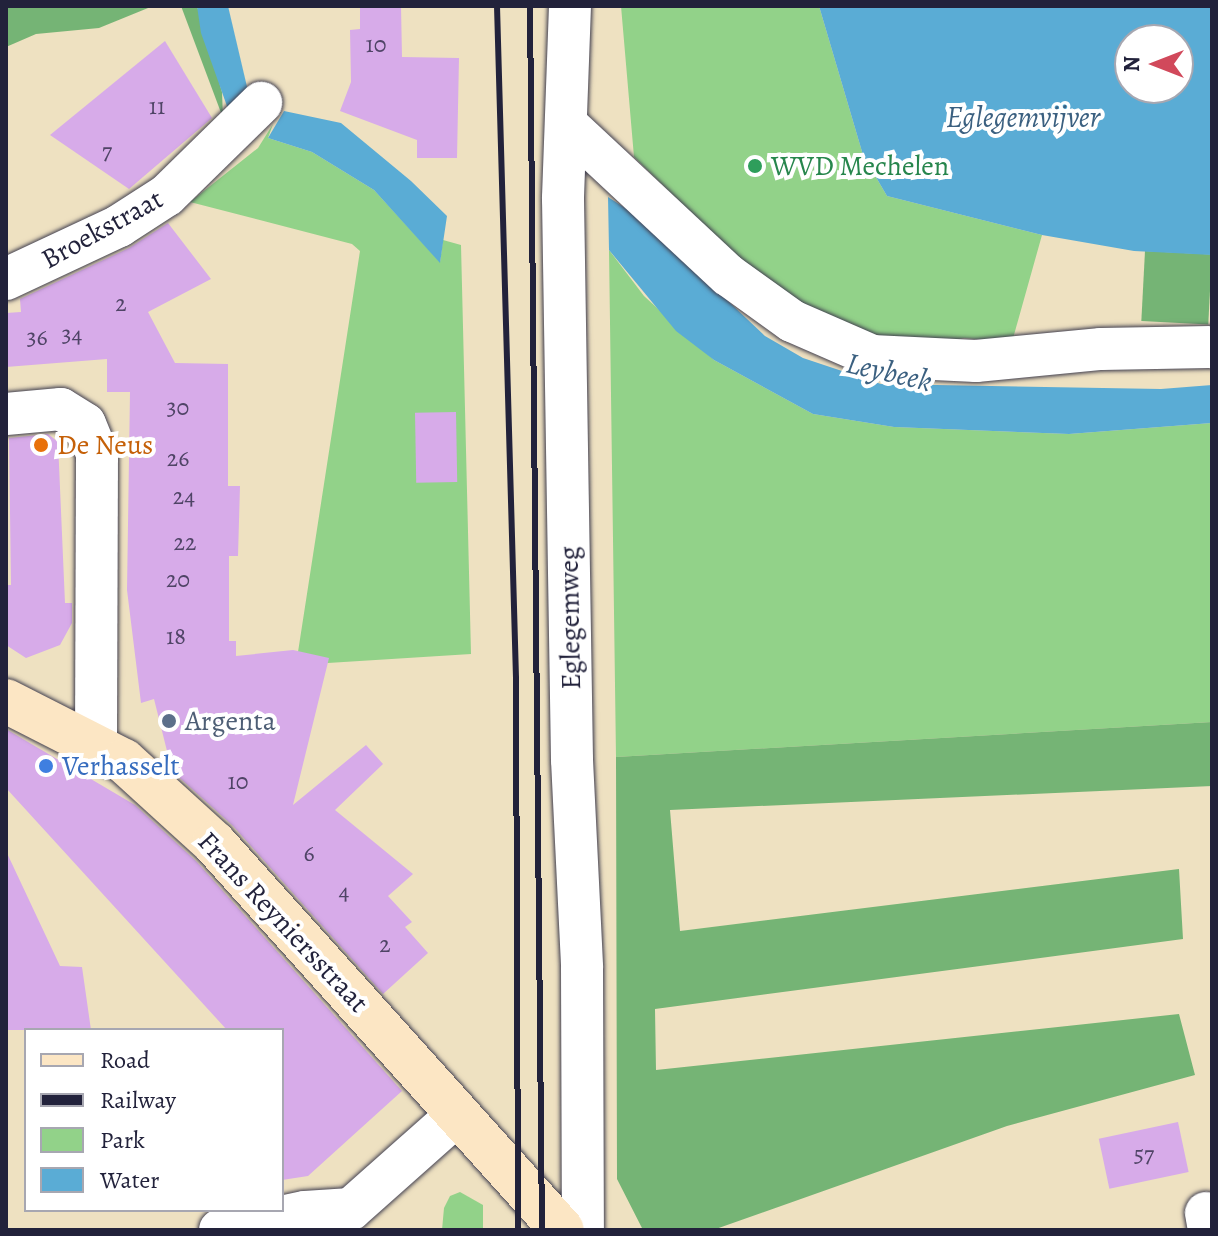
<!DOCTYPE html>
<html>
<head>
<meta charset="utf-8">
<style>
  body { margin:0 }
  #map { position:relative; width:1218px; height:1236px; overflow:hidden; background:#eee1c1; font-family:Alegreya,serif }
  div>[style] { position:absolute }
  [style*='--x'] { left:calc(var(--x)*1px); top:calc(var(--y)*1px); width:calc(var(--w)*1px); rotate:calc(var(--a)*1deg) }
  .green>* { inset:0; background:#92d289 }
  .forest>* { inset:0; background:#75b475; transform-origin:0 0 }
  .water>* { inset:0; background:#5aacd5 }
  .building>* { inset:0; background:#d7abe9; transform-origin:0 0 }
  .roads { filter:drop-shadow(0 0 2px #413f4f) drop-shadow(0 0 2px #413f4f) }
  .street>* { height:42px; margin:-21px; padding:0 21px; transform-origin:21px; border-radius:21px; background:#fff }
  .secondary>* { height:44px; margin:-22px; padding:0 22px; transform-origin:22px; border-radius:22px; background:#fce6c4 }
  .rail>* { height:6px; margin:-3px; padding:0 3px; transform-origin:3px; border-radius:3px; background:#22223b }
  .dots>* { width:22px; height:22px; translate:-50% -50%; box-sizing:border-box; border:4px solid #fff; border-radius:50% }
  span { translate:-50% -50%; white-space:nowrap; text-align:center; line-height:1.15; -webkit-text-stroke:8px #fff; paint-order:stroke }
  .number-label { font-size:24px; color:#4f4466 }
  .number-label span { -webkit-text-stroke-width:0 }
  .leisure-label { font-size:28px; color:#27864d }
  .left { translate:0 -50%; text-align:left }
  .street-label { font-size:28px; color:#22223b }
  .food-label { font-size:28px; color:#c56008 }
  .service-label { font-size:28px; color:#4e5e75 }
  .shop-label { font-size:28px; color:#366cbe }
  .water-label { font-size:30px; color:#3b6080; font-style:italic }
  .frame { position:absolute; inset:0; border:8px solid #22223b; pointer-events:none }
  .legend { position:absolute; left:24px; top:1028px; width:260px; height:184px; box-sizing:border-box; background:#fff; border:2px solid #a7a7b1; margin:0; padding:10px 14px; list-style:none; font-size:24px; color:#22223b }
  .legend li { display:flex; align-items:center; gap:16px; height:40px }
  .legend b { width:40px; border:2px solid #a7a7b1 }
  .north { position:absolute; left:1114px; top:24px; width:80px; height:80px; box-sizing:border-box; background:#fff; border:2px solid #a7a7b1; border-radius:50%; rotate:270deg; font-size:22px; font-weight:700; line-height:32px; text-align:center; color:#22223b }
  .north::after { content:''; display:block; margin:auto; width:28px; height:36px; background:#d1495b; clip-path:polygon(50% 0,100% 100%,50% 72%,0 100%) }
</style>
</head>
<body>
<div id="map">
  <div class="green">
    <div style="clip-path:polygon(621px 6px,819px 6px,863px 155px,887px 196px,1042px 235px,1012px 342px,964px 338px,936px 344px,861px 333px,818px 315px,747px 267px,634px 157px)"></div>
    <div style="clip-path:polygon(273px 124px,268px 138px,312px 152px,374px 190px,440px 262px,443px 240px,461px 245px,471px 654px,296px 665px,360px 251px,352px 244px,190px 202px,258px 148px)"></div>
    <div style="clip-path:polygon(609px 250px,644px 296px,714px 360px,813px 414px,894px 427px,1069px 434px,1212px 423px,1212px 722px,616px 757px)"></div>
    <div style="clip-path:polygon(460px 1192px,483px 1205px,483px 1230px,442px 1230px,444px 1208px,450px 1196px)"></div>
  </div>
  <div class="forest">
    <div style="clip-path:polygon(6px 6px,153px 6px,99px 28px,36px 34px,6px 47px)"></div>
    <div style="clip-path:polygon(181px 6px,197px 6px,222px 92px,223px 118px)"></div>
    <div style="left:1145px;top:251px;width:67px;height:70px;rotate:3deg"></div>
    <div style="clip-path:polygon(1212px 722px,1212px 786px,670px 810px,680px 931px,1179px 869px,1183px 939px,655px 1009px,656px 1070px,1179px 1014px,1195px 1075px,1007px 1126px,713px 1230px,643px 1230px,617px 1179px,616px 757px)"></div>
  </div>
  <div class="water">
    <div style="clip-path:polygon(197px 6px,228px 6px,248px 91px,228px 109px,201px 33px)"></div>
    <div style="clip-path:polygon(evenodd,819px 6px,1212px 6px,1212px 255px,1134px 251px,1042px 235px,887px 196px,863px 155px,819px 6px,1130px 40px,1178px 40px,1178px 88px,1130px 88px,1130px 40px)"></div>
    <div style="clip-path:polygon(284px 111px,341px 123px,411px 181px,447px 216px,440px 263px,374px 190px,312px 152px,268px 138px)"></div>
    <div style="clip-path:polygon(608px 197px,639px 217px,765px 336px,803px 358px,881px 384px,1161px 389px,1212px 385px,1212px 423px,1069px 434px,894px 427px,813px 414px,714px 360px,676px 331px,609px 250px)"></div>
  </div>
  <div class="building">
    <div style="clip-path:polygon(360px 6px,401px 6px,402px 57px,459px 58px,457px 158px,417px 158px,417px 140px,340px 111px,351px 82px,350px 30px,360px 29px)"></div>
    <div style="clip-path:polygon(165px 41px,212px 118px,129px 189px,50px 135px)"></div>
    <div style="clip-path:polygon(168px 223px,211px 279px,148px 312px,175px 363px,228px 364px,228px 486px,240px 486px,238px 556px,229px 556px,229px 641px,236px 641px,236px 656px,293px 650px,329px 658px,293px 805px,366px 745px,383px 764px,335px 810px,413px 874px,388px 896px,412px 922px,405px 927px,428px 953px,383px 994px,233px 826px,172px 771px,154px 699px,141px 703px,127px 590px,130px 392px,107px 392px,107px 359px,6px 367px,6px 313px,21px 312px,20px 299px,129px 248px)"></div>
    <div style="left:456px;top:412px;width:70px;height:41px;rotate:89deg"></div>
    <div style="clip-path:polygon(48px 434px,58px 442px,65px 603px,72px 603px,72px 623px,60px 645px,26px 658px,6px 645px,6px 585px,11px 585px,9px 438px)"></div>
    <div style="clip-path:polygon(6px 729px,135px 805px,196px 861px,402px 1091px,308px 1176px,282px 1180px,282px 1030px,227px 1030px,6px 788px)"></div>
    <div style="clip-path:polygon(6px 851px,60px 966px,82px 967px,91px 1030px,6px 1030px)"></div>
    <div style="left:1178px;top:1122px;width:51px;height:81px;rotate:78deg"></div>
  </div>
  <div class="roads">
    <div class="street">
      <div style="--x:570;--y:6;--w:193;--a:92.1"></div>
      <div style="--x:563;--y:199;--w:561;--a:89.08"></div>
      <div style="--x:572;--y:760;--w:208;--a:87.2"></div>
      <div style="--x:582;--y:968;--w:262;--a:89.8"></div>
      <div style="--x:567;--y:125;--w:220;--a:43"></div>
      <div style="--x:728;--y:275;--w:79;--a:35.7"></div>
      <div style="--x:792;--y:321;--w:87;--a:23.6"></div>
      <div style="--x:872;--y:356;--w:104;--a:2.8"></div>
      <div style="--x:976;--y:361;--w:126;--a:-5.5"></div>
      <div style="--x:1101;--y:349;--w:111;--a:-1"></div>
      <div style="--x:6;--y:279;--w:125;--a:-25.1"></div>
      <div style="--x:119;--y:226;--w:57;--a:-32.9"></div>
      <div style="--x:167;--y:195;--w:132;--a:-44.4"></div>
      <div style="--x:6;--y:414;--w:55;--a:-5.2"></div>
      <div style="--x:61;--y:409;--w:28;--a:32"></div>
      <div style="--x:85;--y:424;--w:32;--a:68"></div>
      <div style="--x:97;--y:454;--w:290;--a:90.2"></div>
      <div style="--x:351;--y:1209;--w:143;--a:-41.6"></div>
      <div style="--x:1206;--y:1213;--w:17;--a:80"></div>
      <div style="--x:220;--y:1230;--w:87;--a:-12"></div>
      <div style="--x:305;--y:1212;--w:46;--a:-3.7"></div>
    </div>
    <div class="secondary">
      <div style="--x:6;--y:701;--w:132;--a:27"></div>
      <div style="--x:124;--y:761;--w:122;--a:42.3"></div>
      <div style="--x:214;--y:843;--w:520;--a:48.04"></div>
    </div>
  </div>
  <div class="rail">
    <div style="--x:497;--y:6;--w:672;--a:88.38"></div>
    <div style="--x:516;--y:678;--w:552;--a:89.79"></div>
    <div style="--x:530;--y:6;--w:1224;--a:89.44"></div>
  </div>
  <div class="dots">
    <div style="left:755px;top:166px;background:#2e9e5b"></div>
    <div style="left:41px;top:445px;background:#e8710a"></div>
    <div style="left:169px;top:721px;background:#5c6f8a"></div>
    <div style="left:46px;top:766px;background:#3f7fe0"></div>
  </div>
  <div class="number-label">
    <span style="left:376px;top:45px">10</span>
    <span style="left:157px;top:107px">11</span>
    <span style="left:107px;top:152px">7</span>
    <span style="left:121px;top:304px">2</span>
    <span style="left:72px;top:335px">34</span>
    <span style="left:37px;top:338px">36</span>
    <span style="left:178px;top:408px">30</span>
    <span style="left:178px;top:459px">26</span>
    <span style="left:184px;top:497px">24</span>
    <span style="left:185px;top:543px">22</span>
    <span style="left:178px;top:580px">20</span>
    <span style="left:176px;top:637px">18</span>
    <span style="left:238px;top:782px">10</span>
    <span style="left:309px;top:854px">6</span>
    <span style="left:344px;top:892px">4</span>
    <span style="left:385px;top:945px">2</span>
    <span style="left:1144px;top:1155px">57</span>
  </div>
  <div class="leisure-label">
    <span class="left" style="left:771px;top:166px">WVD Mechelen</span>
  </div>
  <div class="street-label">
    <span style="left:102px;top:229px;rotate:-29deg">Broekstraat</span>
    <span style="left:570px;top:618px;rotate:-91deg">Eglegemweg</span>
    <span style="left:283px;top:922px;rotate:47deg">Frans Reyniersstraat</span>
  </div>
  <div class="food-label">
    <span class="left" style="left:57px;top:445px">De Neus</span>
  </div>
  <div class="service-label">
    <span class="left" style="left:185px;top:721px">Argenta</span>
  </div>
  <div class="shop-label">
    <span class="left" style="left:62px;top:766px">Verhasselt</span>
  </div>
  <div class="water-label">
    <span style="left:1023px;top:117px">Eglegemvijver</span>
    <span style="left:889px;top:372px;rotate:13deg">Leybeek</span>
  </div>
  <div class="frame"></div>
  <ul class="legend">
  <li><b style="height:10px;background:#fce6c4"></b>Road</li>
  <li><b style="height:10px;background:#22223b"></b>Railway</li>
  <li><b style="height:22px;background:#92d289"></b>Park</li>
  <li><b style="height:22px;background:#5aacd5"></b>Water</li>
  </ul>
  <div class="north">N</div>
</div>
</body>
</html>
